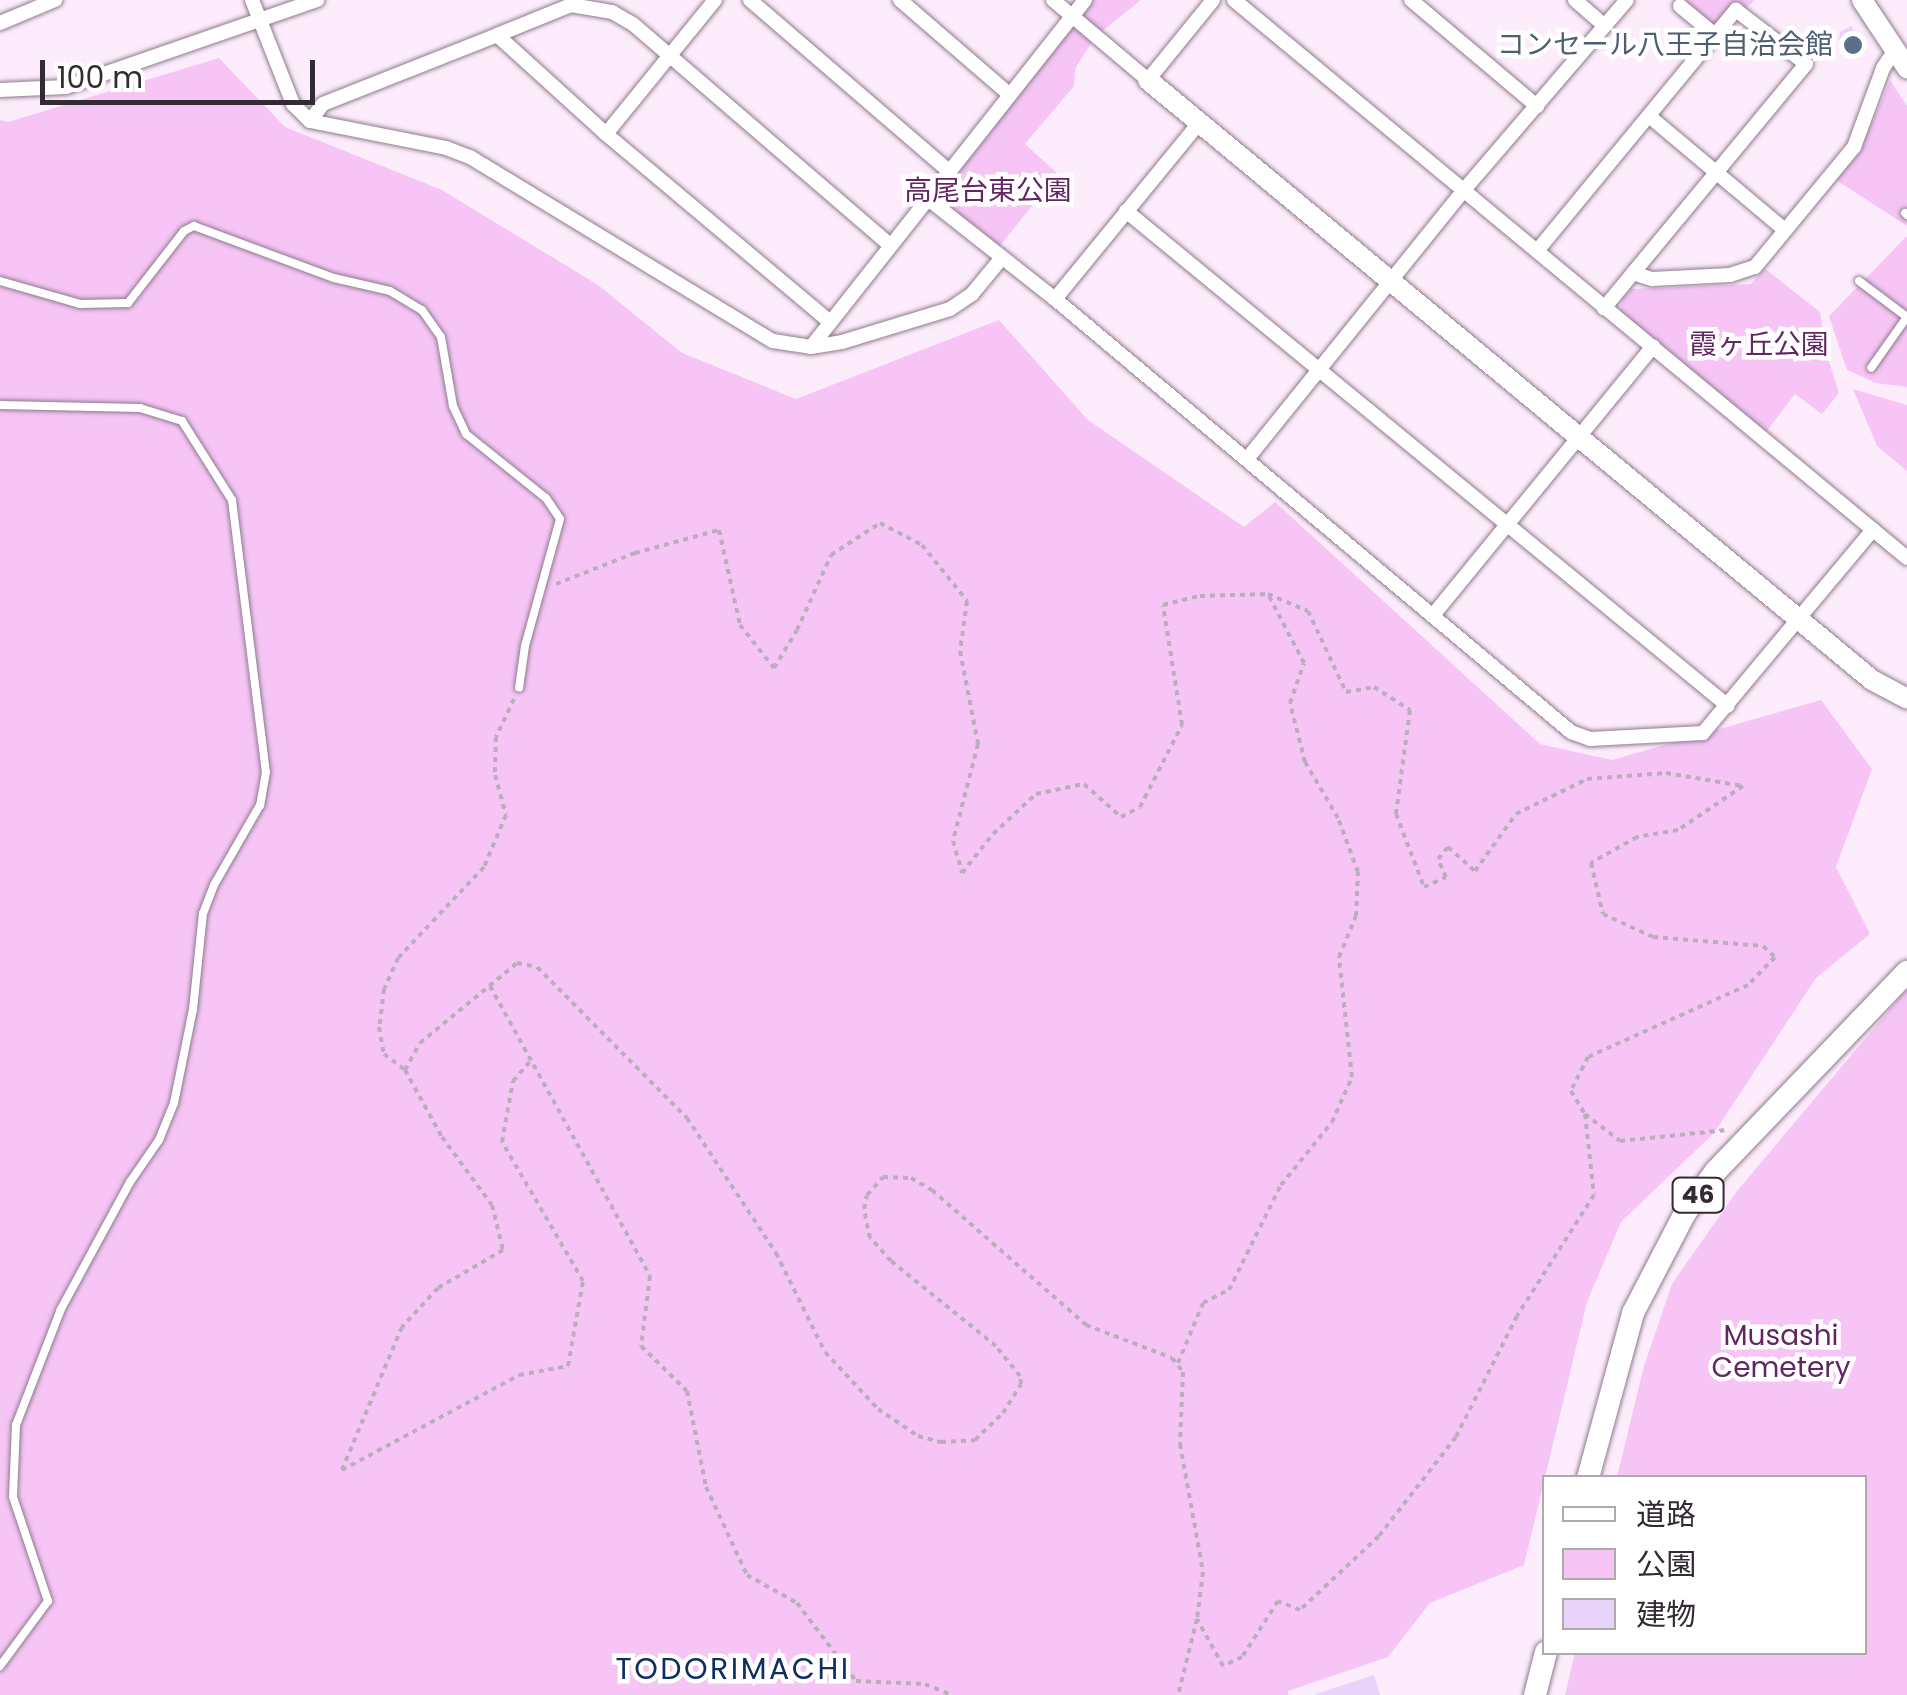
<!DOCTYPE html>
<html>
<head>
<meta charset="utf-8">
<style>
  body { margin:0 }
  #map { position:relative; width:1907px; height:1695px; overflow:hidden; background:#fdecfc; font-family:Poppins,"Noto Sans JP",sans-serif }
  div>[style] { position:absolute }
  [style*='--x'] { left:calc(var(--x)*1px); top:calc(var(--y)*1px); width:calc(var(--w)*1px); rotate:calc(var(--a)*1deg) }
  .green>* { inset:0; background:#f6c5f5 }
  .building>* { inset:0; background:#e9d4f9 }
  .path>* { height:4px; margin-top:-2px; transform-origin:0; background:repeating-linear-gradient(90deg,#bbadbb 0 5px,transparent 0 10px) }
  .roads { filter:drop-shadow(0 0 2px #8d7b8d) drop-shadow(0 0 2px #8d7b8d) }
  .lane>* { height:8px; margin:-4px; padding:0 4px; transform-origin:4px; border-radius:4px; background:#fff }
  .street>* { height:14px; margin:-7px; padding:0 7px; transform-origin:7px; border-radius:7px; background:#fff }
  .secondary>* { height:20px; margin:-10px; padding:0 10px; transform-origin:10px; border-radius:10px; background:#fff }
  .primary>* { height:22px; margin:-11px; padding:0 11px; transform-origin:11px; border-radius:11px; background:#fff }
  .dots>* { width:28px; height:28px; translate:-50% -50%; box-sizing:border-box; border:5px solid #fff; border-radius:50% }
  span { translate:-50% -50%; white-space:nowrap; text-align:center; line-height:1.15; -webkit-text-stroke:9px #fff; paint-order:stroke }
  .shield-label span { padding:2px 8px; background:#fff; border:2px solid; border-radius:8px; -webkit-text-stroke-width:0 }
  .shield-label { font-size:25px; color:#332b33; font-weight:700 }
  .service-label { font-size:28px; color:#4e5e75 }
  .right { translate:-100% -50%; text-align:right }
  .park-label { font-size:28px; color:#632664 }
  .neighbourhood-label { font-size:30px; color:#0f2f63; letter-spacing:2.5px }
  .legend { position:absolute; left:1542px; top:1475px; width:325px; height:180px; box-sizing:border-box; background:#fff; border:2px solid #adaaad; margin:0; padding:12px 18px; list-style:none; font-size:30px; color:#332b33 }
  .legend li { display:flex; align-items:center; gap:20px; height:50px }
  .legend b { width:50px; border:2px solid #adaaad }
  .scale { position:absolute; left:40px; top:60px; width:275px; height:45px; box-sizing:border-box; border:5px solid #332b33; border-top:0; padding-left:12px; font-size:30px; line-height:35px; white-space:nowrap; color:#332b33; -webkit-text-stroke:8px #fff; paint-order:stroke }
</style>
</head>
<body>
<div id="map">
  <div class="green">
    <div style="clip-path:polygon(1085px 0,1141px 0,1095px 37px,1075px 69px,1074px 86px,1025px 144px,1058px 174px,994px 253px,927px 198px)"></div>
    <div style="clip-path:polygon(1673px 0,1755px 0,1715px 35px)"></div>
    <div style="clip-path:polygon(219px 58px,285px 127px,442px 190px,598px 285px,682px 353px,796px 399px,999px 320px,1088px 420px,1244px 527px,1275px 502px,1540px 744px,1612px 760px,1821px 700px,1872px 769px,1836px 867px,1870px 934px,1816px 978px,1714px 1133px,1621px 1222px,1587px 1302px,1524px 1565px,1430px 1603px,1388px 1657px,1288px 1691px,1288px 1695px,0 1695px,0 120px,8px 122px)"></div>
    <div style="clip-path:polygon(1890px 80px,1907px 106px,1907px 226px,1836px 180px,1859px 154px)"></div>
    <div style="clip-path:polygon(1907px 236px,1907px 387px,1876px 383px,1847px 370px,1829px 316px)"></div>
    <div style="clip-path:polygon(1764px 268px,1820px 312px,1825px 349px,1839px 393px,1822px 414px,1795px 394px,1766px 432px,1620px 312px,1622px 299px,1631px 289px,1751px 284px)"></div>
    <div style="clip-path:polygon(1853px 389px,1907px 405px,1907px 471px,1877px 446px)"></div>
    <div style="clip-path:polygon(1907px 989px,1907px 1695px,1565px 1695px,1575px 1653px,1864px 1652px,1864px 1478px,1617px 1477px,1644px 1366px,1672px 1284px,1737px 1191px)"></div>
  </div>
  <div class="building">
    <div style="clip-path:polygon(1851px 26px,1867px 52px,1856px 59px,1839px 41px,1840px 32px)"></div>
    <div style="clip-path:polygon(1374px 1675px,1380px 1695px,1316px 1695px,1316px 1694px)"></div>
  </div>
  <div class="path">
    <div style="--x:556;--y:584;--w:85;--a:-21.4"></div>
    <div style="--x:635;--y:553;--w:87;--a:-15.3"></div>
    <div style="--x:719;--y:530;--w:97;--a:77.5"></div>
    <div style="--x:740;--y:625;--w:55;--a:51.7"></div>
    <div style="--x:774;--y:668;--w:44;--a:-58.8"></div>
    <div style="--x:797;--y:630;--w:82;--a:-65.6"></div>
    <div style="--x:831;--y:555;--w:59;--a:-33.1"></div>
    <div style="--x:880;--y:523;--w:47;--a:27.6"></div>
    <div style="--x:922;--y:545;--w:72;--a:51.2"></div>
    <div style="--x:967;--y:601;--w:50;--a:98"></div>
    <div style="--x:960;--y:651;--w:95;--a:79"></div>
    <div style="--x:978;--y:744;--w:100;--a:104.5"></div>
    <div style="--x:953;--y:841;--w:33;--a:74"></div>
    <div style="--x:962;--y:873;--w:50;--a:-51.5"></div>
    <div style="--x:993;--y:834;--w:59;--a:-42.9"></div>
    <div style="--x:1036;--y:794;--w:49;--a:-11.8"></div>
    <div style="--x:1084;--y:784;--w:50;--a:41.7"></div>
    <div style="--x:1121;--y:817;--w:21;--a:-28"></div>
    <div style="--x:1140;--y:807;--w:92;--a:-62.9"></div>
    <div style="--x:1182;--y:725;--w:121;--a:-99"></div>
    <div style="--x:1163;--y:605;--w:38;--a:-14"></div>
    <div style="--x:1200;--y:596;--w:68;--a:-1.7"></div>
    <div style="--x:1268;--y:594;--w:43;--a:23"></div>
    <div style="--x:1308;--y:611;--w:89;--a:64.9"></div>
    <div style="--x:1346;--y:692;--w:28;--a:-10"></div>
    <div style="--x:1374;--y:687;--w:43;--a:32.6"></div>
    <div style="--x:1410;--y:710;--w:105;--a:97.7"></div>
    <div style="--x:1396;--y:814;--w:78;--a:69"></div>
    <div style="--x:1424;--y:887;--w:24;--a:-24"></div>
    <div style="--x:1446;--y:877;--w:20;--a:-114"></div>
    <div style="--x:1438;--y:859;--w:16;--a:-50"></div>
    <div style="--x:1448;--y:847;--w:36;--a:42"></div>
    <div style="--x:1475;--y:871;--w:70;--a:-54.3"></div>
    <div style="--x:1516;--y:814;--w:79;--a:-26.2"></div>
    <div style="--x:1587;--y:779;--w:79;--a:-4.3"></div>
    <div style="--x:1666;--y:773;--w:78;--a:9.6"></div>
    <div style="--x:1743;--y:786;--w:78;--a:145.9"></div>
    <div style="--x:1678;--y:830;--w:42;--a:170.3"></div>
    <div style="--x:1637;--y:837;--w:53;--a:150.5"></div>
    <div style="--x:1591;--y:863;--w:52;--a:76.8"></div>
    <div style="--x:1603;--y:914;--w:55;--a:24.7"></div>
    <div style="--x:1653;--y:937;--w:110;--a:4.7"></div>
    <div style="--x:1763;--y:946;--w:16;--a:43"></div>
    <div style="--x:1775;--y:957;--w:39;--a:134"></div>
    <div style="--x:1748;--y:985;--w:175;--a:155.8"></div>
    <div style="--x:1588;--y:1057;--w:38;--a:117"></div>
    <div style="--x:1571;--y:1091;--w:27;--a:59"></div>
    <div style="--x:1585;--y:1114;--w:81;--a:83.7"></div>
    <div style="--x:1594;--y:1195;--w:143;--a:122.5"></div>
    <div style="--x:1517;--y:1316;--w:136;--a:116.8"></div>
    <div style="--x:1456;--y:1437;--w:125;--a:127.9"></div>
    <div style="--x:1379;--y:1536;--w:108;--a:136.9"></div>
    <div style="--x:1300;--y:1610;--w:24;--a:-158"></div>
    <div style="--x:1278;--y:1601;--w:67;--a:122.7"></div>
    <div style="--x:1242;--y:1657;--w:21;--a:155"></div>
    <div style="--x:1223;--y:1666;--w:54;--a:-119"></div>
    <div style="--x:514;--y:699;--w:42;--a:115.3"></div>
    <div style="--x:496;--y:737;--w:38;--a:92"></div>
    <div style="--x:495;--y:775;--w:41;--a:74.6"></div>
    <div style="--x:506;--y:815;--w:56;--a:112.9"></div>
    <div style="--x:484;--y:867;--w:125;--a:133.4"></div>
    <div style="--x:398;--y:958;--w:34;--a:114"></div>
    <div style="--x:384;--y:989;--w:38;--a:97"></div>
    <div style="--x:379;--y:1027;--w:27;--a:80"></div>
    <div style="--x:384;--y:1054;--w:26;--a:37"></div>
    <div style="--x:405;--y:1070;--w:31;--a:-61"></div>
    <div style="--x:420;--y:1043;--w:126;--a:-39.5"></div>
    <div style="--x:517;--y:963;--w:20;--a:11"></div>
    <div style="--x:537;--y:967;--w:213;--a:45.2"></div>
    <div style="--x:687;--y:1118;--w:162;--a:56.6"></div>
    <div style="--x:776;--y:1253;--w:110;--a:63.7"></div>
    <div style="--x:825;--y:1352;--w:78;--a:47.1"></div>
    <div style="--x:878;--y:1409;--w:48;--a:34"></div>
    <div style="--x:918;--y:1436;--w:24;--a:15"></div>
    <div style="--x:941;--y:1442;--w:34;--a:-3"></div>
    <div style="--x:975;--y:1440;--w:39;--a:-44"></div>
    <div style="--x:1003;--y:1413;--w:34;--a:-58"></div>
    <div style="--x:1021;--y:1384;--w:8;--a:-97"></div>
    <div style="--x:1020;--y:1376;--w:38;--a:-129"></div>
    <div style="--x:996;--y:1346;--w:135;--a:-141"></div>
    <div style="--x:891;--y:1261;--w:31;--a:-132"></div>
    <div style="--x:870;--y:1238;--w:30;--a:-102"></div>
    <div style="--x:864;--y:1209;--w:14;--a:-78"></div>
    <div style="--x:867;--y:1195;--w:24;--a:-48"></div>
    <div style="--x:883;--y:1177;--w:28;--a:2"></div>
    <div style="--x:911;--y:1178;--w:24;--a:30"></div>
    <div style="--x:932;--y:1190;--w:205;--a:41.2"></div>
    <div style="--x:1086;--y:1325;--w:92;--a:21"></div>
    <div style="--x:1172;--y:1358;--w:18;--a:52"></div>
    <div style="--x:1183;--y:1372;--w:72;--a:92.4"></div>
    <div style="--x:1180;--y:1444;--w:130;--a:79.8"></div>
    <div style="--x:1203;--y:1572;--w:47;--a:97.3"></div>
    <div style="--x:1197;--y:1619;--w:78;--a:104"></div>
    <div style="--x:490;--y:986;--w:331;--a:61.1"></div>
    <div style="--x:650;--y:1276;--w:71;--a:97.3"></div>
    <div style="--x:641;--y:1346;--w:64;--a:44.4"></div>
    <div style="--x:687;--y:1391;--w:98;--a:78.8"></div>
    <div style="--x:706;--y:1487;--w:97;--a:65"></div>
    <div style="--x:747;--y:1575;--w:57;--a:29.2"></div>
    <div style="--x:797;--y:1603;--w:98;--a:52.9"></div>
    <div style="--x:856;--y:1681;--w:69;--a:2.5"></div>
    <div style="--x:925;--y:1684;--w:28;--a:23"></div>
    <div style="--x:405;--y:1070;--w:77;--a:61.1"></div>
    <div style="--x:442;--y:1137;--w:84;--a:53.7"></div>
    <div style="--x:492;--y:1205;--w:46;--a:76.3"></div>
    <div style="--x:503;--y:1250;--w:75;--a:149.7"></div>
    <div style="--x:438;--y:1288;--w:53;--a:132.7"></div>
    <div style="--x:402;--y:1327;--w:155;--a:112.8"></div>
    <div style="--x:342;--y:1470;--w:201;--a:-28.2"></div>
    <div style="--x:519;--y:1375;--w:50;--a:-10.4"></div>
    <div style="--x:568;--y:1366;--w:86;--a:-80"></div>
    <div style="--x:583;--y:1281;--w:161;--a:-120.2"></div>
    <div style="--x:502;--y:1142;--w:62;--a:-79.8"></div>
    <div style="--x:513;--y:1081;--w:28;--a:-49"></div>
    <div style="--x:1585;--y:1114;--w:44;--a:37.6"></div>
    <div style="--x:1620;--y:1141;--w:107;--a:-5.9"></div>
    <div style="--x:1178;--y:1363;--w:65;--a:-67.4"></div>
    <div style="--x:1203;--y:1303;--w:29;--a:-27"></div>
    <div style="--x:1229;--y:1290;--w:117;--a:-63.7"></div>
    <div style="--x:1281;--y:1185;--w:81;--a:-51"></div>
    <div style="--x:1332;--y:1122;--w:49;--a:-66"></div>
    <div style="--x:1352;--y:1077;--w:121;--a:-96.2"></div>
    <div style="--x:1339;--y:957;--w:44;--a:-67.5"></div>
    <div style="--x:1356;--y:916;--w:44;--a:-87.4"></div>
    <div style="--x:1358;--y:872;--w:58;--a:-110.3"></div>
    <div style="--x:1338;--y:818;--w:65;--a:-120.5"></div>
    <div style="--x:1305;--y:762;--w:61;--a:-104.3"></div>
    <div style="--x:1290;--y:703;--w:42;--a:-70.7"></div>
    <div style="--x:1304;--y:663;--w:78;--a:-117.6"></div>
  </div>
  <div class="roads">
    <div class="lane">
      <div style="--x:1905;--y:213;--w:3;--a:45"></div>
      <div style="--x:0;--y:281;--w:83;--a:16"></div>
      <div style="--x:80;--y:304;--w:48;--a:-1.2"></div>
      <div style="--x:128;--y:303;--w:91;--a:-52.1"></div>
      <div style="--x:184;--y:231;--w:11;--a:-27"></div>
      <div style="--x:194;--y:226;--w:149;--a:20.4"></div>
      <div style="--x:334;--y:278;--w:57;--a:13.1"></div>
      <div style="--x:390;--y:291;--w:37;--a:31"></div>
      <div style="--x:422;--y:310;--w:33;--a:55"></div>
      <div style="--x:441;--y:337;--w:70;--a:80.1"></div>
      <div style="--x:453;--y:406;--w:31;--a:65"></div>
      <div style="--x:466;--y:434;--w:102;--a:38.7"></div>
      <div style="--x:546;--y:498;--w:25;--a:56"></div>
      <div style="--x:560;--y:519;--w:132;--a:105.4"></div>
      <div style="--x:525;--y:646;--w:42;--a:98.1"></div>
      <div style="--x:1859;--y:281;--w:60;--a:36.9"></div>
      <div style="--x:1907;--y:317;--w:62;--a:125.2"></div>
      <div style="--x:0;--y:405;--w:140;--a:1.2"></div>
      <div style="--x:140;--y:408;--w:44;--a:17.2"></div>
      <div style="--x:182;--y:421;--w:93;--a:57.7"></div>
      <div style="--x:232;--y:500;--w:274;--a:82.9"></div>
      <div style="--x:266;--y:772;--w:34;--a:100"></div>
      <div style="--x:260;--y:805;--w:92;--a:119.9"></div>
      <div style="--x:214;--y:885;--w:30;--a:111"></div>
      <div style="--x:203;--y:913;--w:97;--a:95.9"></div>
      <div style="--x:193;--y:1009;--w:96;--a:101.4"></div>
      <div style="--x:174;--y:1103;--w:40;--a:112"></div>
      <div style="--x:159;--y:1140;--w:51;--a:124.6"></div>
      <div style="--x:130;--y:1182;--w:145;--a:118.5"></div>
      <div style="--x:61;--y:1309;--w:124;--a:111.2"></div>
      <div style="--x:16;--y:1425;--w:72;--a:92.4"></div>
      <div style="--x:13;--y:1497;--w:110;--a:71.4"></div>
      <div style="--x:48;--y:1601;--w:81;--a:126.4"></div>
    </div>
    <div class="street">
      <div style="--x:252;--y:0;--w:112;--a:68.5"></div>
      <div style="--x:293;--y:104;--w:24;--a:45"></div>
      <div style="--x:310;--y:121;--w:139;--a:11.2"></div>
      <div style="--x:446;--y:148;--w:26;--a:21"></div>
      <div style="--x:470;--y:157;--w:354;--a:31.3"></div>
      <div style="--x:773;--y:341;--w:38;--a:9"></div>
      <div style="--x:811;--y:347;--w:31;--a:-9"></div>
      <div style="--x:842;--y:342;--w:113;--a:-17"></div>
      <div style="--x:950;--y:309;--w:27;--a:-34"></div>
      <div style="--x:972;--y:294;--w:45;--a:-50.4"></div>
      <div style="--x:750;--y:0;--w:262;--a:40.7"></div>
      <div style="--x:900;--y:0;--w:145;--a:40.8"></div>
      <div style="--x:1053;--y:0;--w:124;--a:40.1"></div>
      <div style="--x:1148;--y:80;--w:103;--a:-50.9"></div>
      <div style="--x:1234;--y:0;--w:874;--a:39.66"></div>
      <div style="--x:1411;--y:0;--w:165;--a:40.1"></div>
      <div style="--x:1575;--y:0;--w:38;--a:41"></div>
      <div style="--x:1680;--y:6;--w:45;--a:39.6"></div>
      <div style="--x:0;--y:23;--w:60;--a:-22.7"></div>
      <div style="--x:497;--y:35;--w:80;--a:-22.1"></div>
      <div style="--x:571;--y:5;--w:42;--a:9.7"></div>
      <div style="--x:612;--y:12;--w:24;--a:30"></div>
      <div style="--x:633;--y:24;--w:339;--a:40.7"></div>
      <div style="--x:0;--y:90;--w:66;--a:-2.6"></div>
      <div style="--x:66;--y:87;--w:266;--a:-19.1"></div>
      <div style="--x:1649;--y:116;--w:177;--a:40"></div>
      <div style="--x:310;--y:121;--w:21;--a:-53"></div>
      <div style="--x:323;--y:104;--w:187;--a:-21.6"></div>
      <div style="--x:497;--y:35;--w:147;--a:42.2"></div>
      <div style="--x:606;--y:134;--w:290;--a:40"></div>
      <div style="--x:606;--y:134;--w:173;--a:-50.9"></div>
      <div style="--x:927;--y:198;--w:163;--a:38.3"></div>
      <div style="--x:1055;--y:299;--w:674;--a:40"></div>
      <div style="--x:1571;--y:732;--w:20;--a:20"></div>
      <div style="--x:1590;--y:739;--w:113;--a:-3"></div>
      <div style="--x:1703;--y:733;--w:265;--a:-50.1"></div>
      <div style="--x:1126;--y:211;--w:779;--a:39.43"></div>
      <div style="--x:1537;--y:251;--w:313;--a:-50.5"></div>
      <div style="--x:1736;--y:10;--w:88;--a:37.6"></div>
      <div style="--x:1806;--y:64;--w:317;--a:129.6"></div>
      <div style="--x:1633;--y:273;--w:20;--a:18"></div>
      <div style="--x:1652;--y:279;--w:78;--a:-2.9"></div>
      <div style="--x:1730;--y:275;--w:26;--a:-18"></div>
      <div style="--x:1755;--y:267;--w:156;--a:-50.5"></div>
      <div style="--x:1854;--y:147;--w:84;--a:-69.8"></div>
      <div style="--x:1883;--y:68;--w:22;--a:-56"></div>
      <div style="--x:1055;--y:299;--w:227;--a:-50.7"></div>
      <div style="--x:811;--y:347;--w:442;--a:-51.7"></div>
      <div style="--x:1247;--y:459;--w:346;--a:-51.1"></div>
      <div style="--x:1464;--y:190;--w:250;--a:-49.4"></div>
      <div style="--x:1434;--y:614;--w:346;--a:-50.7"></div>
    </div>
    <div class="secondary">
      <div style="--x:1862;--y:0;--w:82;--a:56.5"></div>
      <div style="--x:1148;--y:80;--w:940;--a:39.65"></div>
      <div style="--x:1872;--y:680;--w:40;--a:28"></div>
    </div>
    <div class="primary">
      <div style="--x:1588;--y:1478;--w:171;--a:-74.7"></div>
      <div style="--x:1633;--y:1313;--w:113;--a:-62.5"></div>
      <div style="--x:1685;--y:1213;--w:52;--a:-53.6"></div>
      <div style="--x:1716;--y:1171;--w:276;--a:-46.2"></div>
      <div style="--x:1535;--y:1695;--w:44;--a:-75.7"></div>
    </div>
  </div>
  <div class="dots">
    <div style="left:1853px;top:45px;background:#5c6f8a"></div>
  </div>
  <div class="shield-label">
    <span style="left:1698px;top:1195px">46</span>
  </div>
  <div class="service-label">
    <span class="right" style="left:1833px;top:45px">コンセール八王子自治会館</span>
  </div>
  <div class="park-label">
    <span style="left:988px;top:191px">高尾台東公園</span>
    <span style="left:1759px;top:345px">霞ヶ丘公園</span>
    <span style="left:1781px;top:1352px">Musashi<br>Cemetery</span>
  </div>
  <div class="neighbourhood-label">
    <span style="left:733px;top:1669px">TODORIMACHI</span>
  </div>
  <ul class="legend">
  <li><b style="height:12px;background:#fff"></b>道路</li>
  <li><b style="height:28px;background:#f6c5f5"></b>公園</li>
  <li><b style="height:28px;background:#e9d4f9"></b>建物</li>
  </ul>
  <div class="scale">100 m</div>
</div>
</body>
</html>
